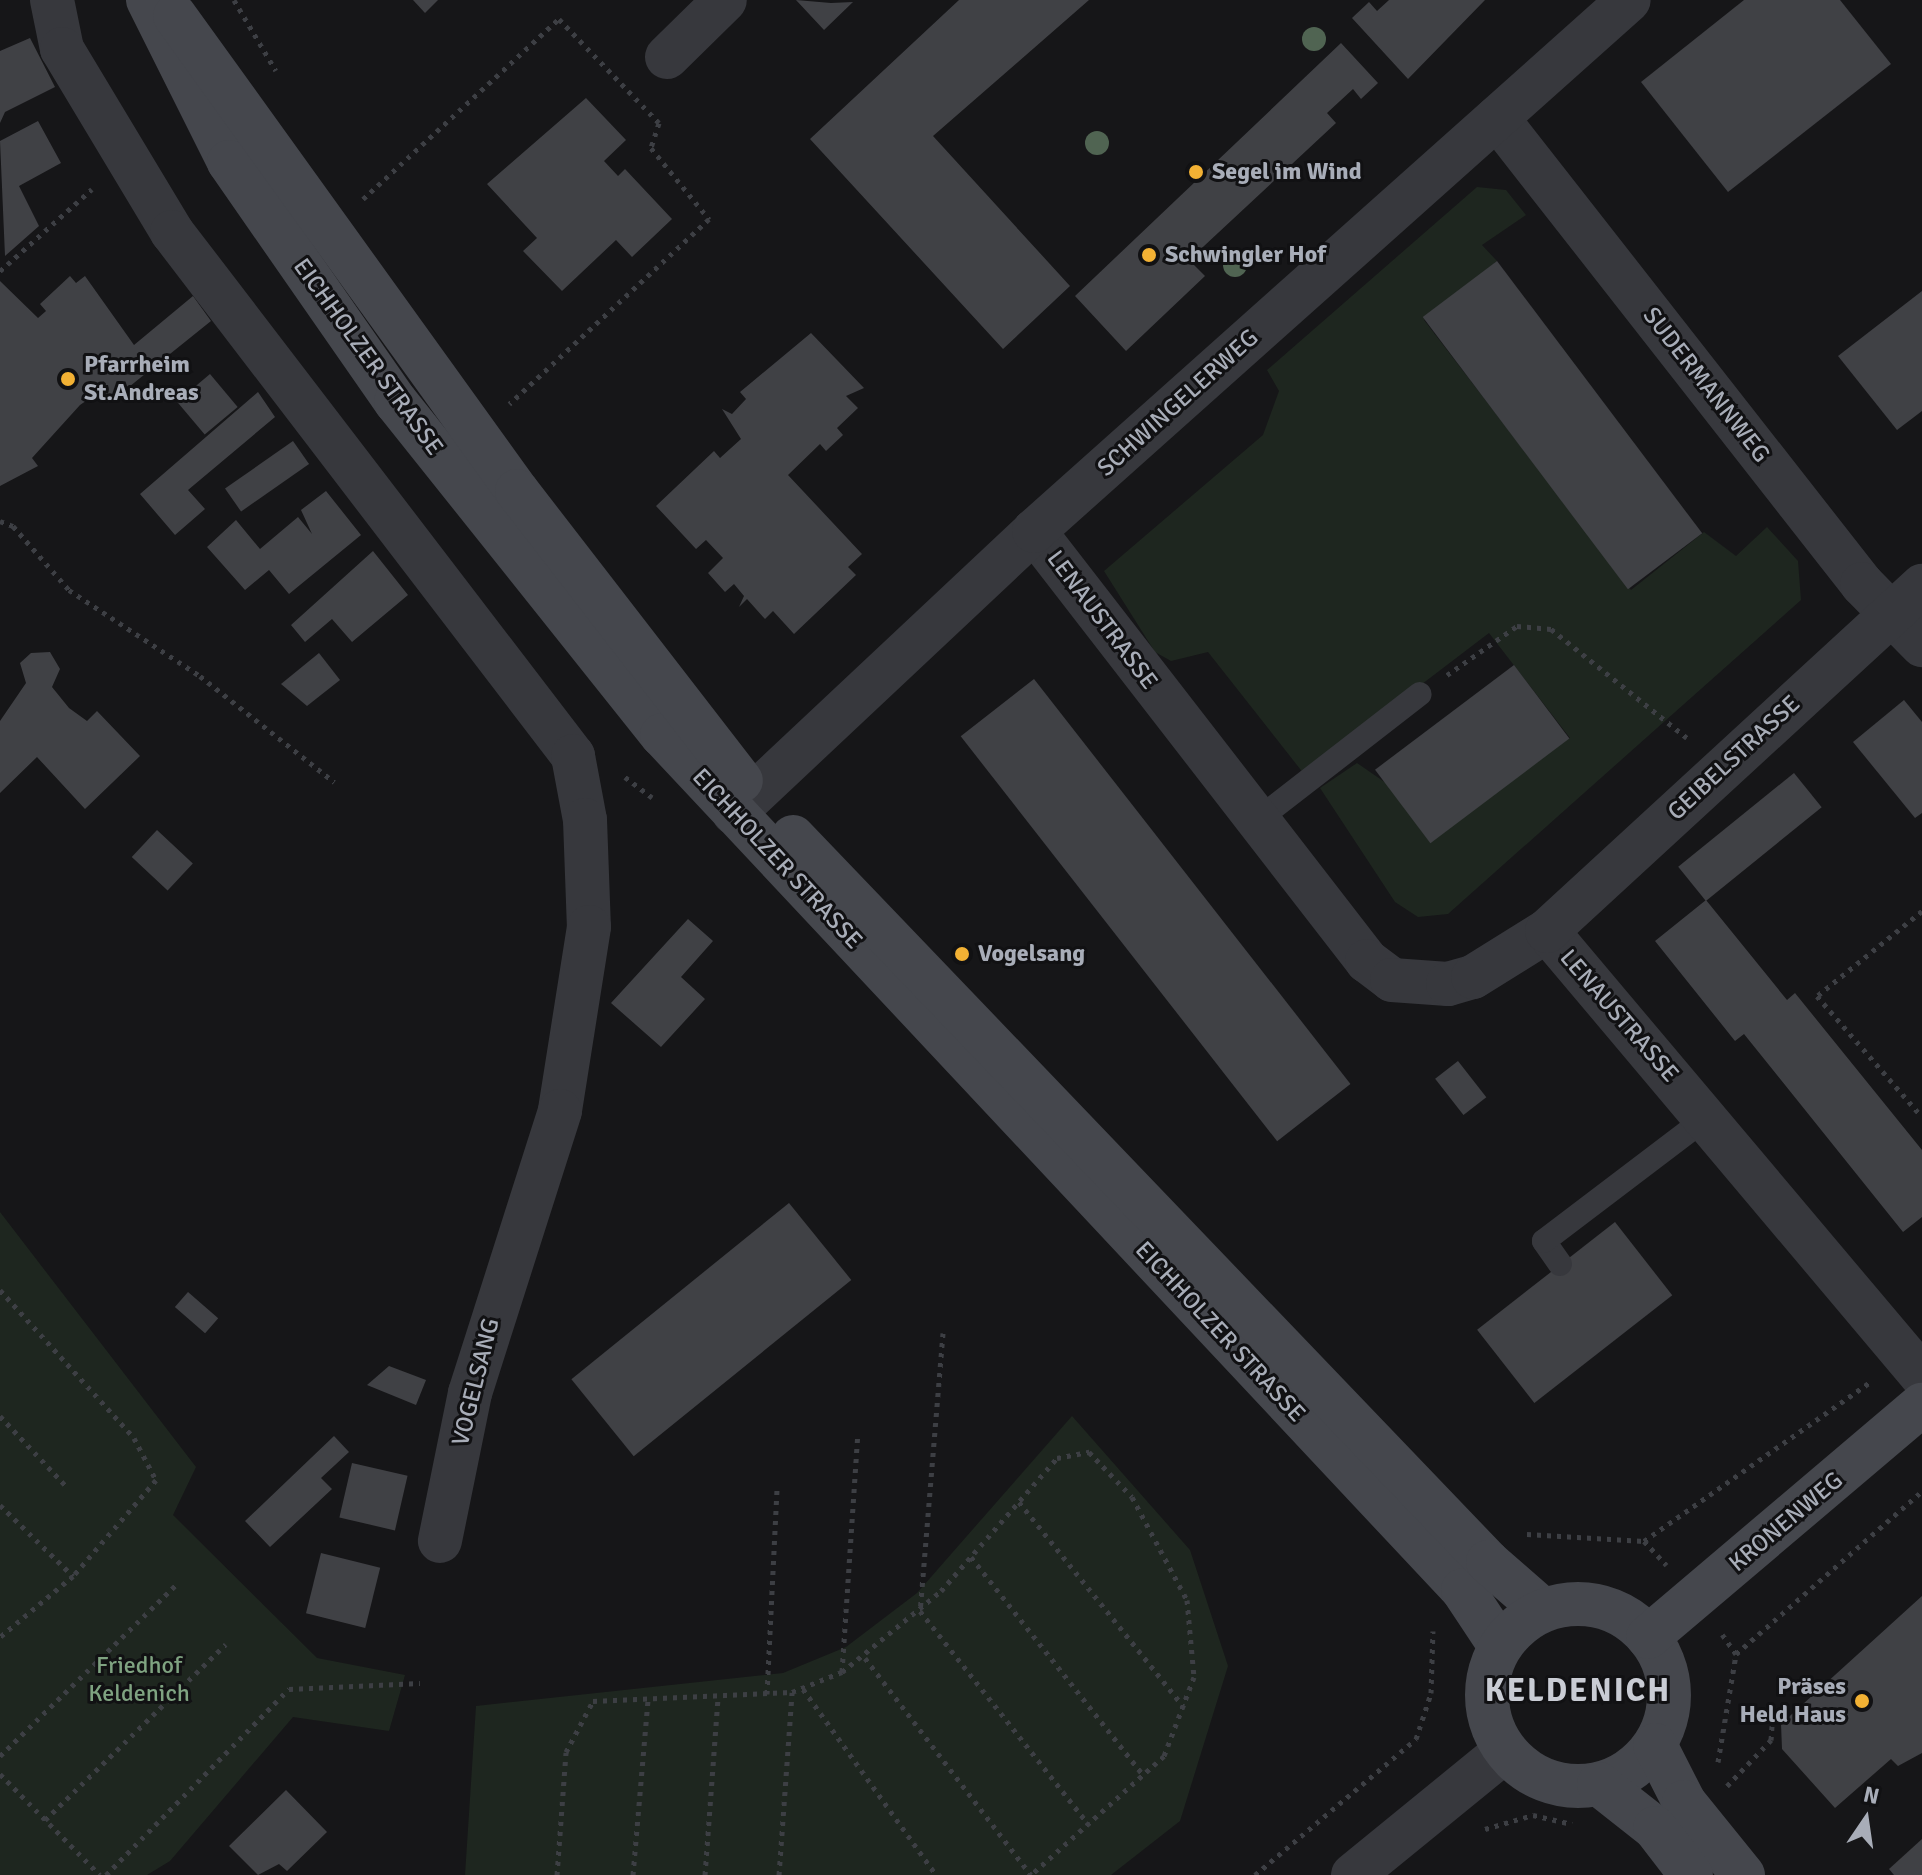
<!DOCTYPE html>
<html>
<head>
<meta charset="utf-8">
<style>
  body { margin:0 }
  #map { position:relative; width:1922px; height:1875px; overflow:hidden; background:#161618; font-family:Signika,sans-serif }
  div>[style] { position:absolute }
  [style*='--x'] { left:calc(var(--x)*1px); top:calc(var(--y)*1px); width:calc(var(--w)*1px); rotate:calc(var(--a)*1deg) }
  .green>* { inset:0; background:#1e261f }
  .building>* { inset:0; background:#404145; transform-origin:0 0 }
  .path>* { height:5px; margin-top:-2.5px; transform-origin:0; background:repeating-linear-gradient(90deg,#3d3f44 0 4px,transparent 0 10px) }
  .lane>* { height:24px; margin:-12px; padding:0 12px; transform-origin:12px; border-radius:12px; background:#37383d }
  .street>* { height:44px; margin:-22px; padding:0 22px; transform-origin:22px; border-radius:22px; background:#37383d }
  .secondary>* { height:44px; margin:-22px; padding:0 22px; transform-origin:22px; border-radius:22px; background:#45474d }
  .secondary>.ring { margin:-22px; padding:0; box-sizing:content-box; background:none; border:44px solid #45474d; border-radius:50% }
  .trees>* { width:24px; height:24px; margin:-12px; border-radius:50%; background:#506452 }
  .dots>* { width:22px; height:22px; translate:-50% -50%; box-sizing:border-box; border:4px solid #111113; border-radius:50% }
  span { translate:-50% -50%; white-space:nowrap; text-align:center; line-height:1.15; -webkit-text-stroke:6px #111113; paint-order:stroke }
  .poi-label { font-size:24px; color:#a8adb8; font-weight:700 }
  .left { translate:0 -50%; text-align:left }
  .right { translate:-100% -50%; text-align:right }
  .street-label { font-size:24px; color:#a8adb8 }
  .park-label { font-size:24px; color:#7fa381 }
  .district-label { font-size:32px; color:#c9ccd4; font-weight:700; letter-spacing:2px }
  .north { position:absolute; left:1826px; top:1779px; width:80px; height:80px; -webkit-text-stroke:6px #111113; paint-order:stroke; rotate:13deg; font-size:22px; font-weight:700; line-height:32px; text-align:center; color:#a8adb8 }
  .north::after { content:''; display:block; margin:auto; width:28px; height:36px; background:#a8adb8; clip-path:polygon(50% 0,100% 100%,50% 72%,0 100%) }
</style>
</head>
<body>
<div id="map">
  <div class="green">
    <div style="clip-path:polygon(1477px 187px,1506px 190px,1526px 215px,1482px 245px,1497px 261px,1424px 320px,1631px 590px,1704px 532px,1736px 556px,1767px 527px,1798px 561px,1801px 600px,1448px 914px,1418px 917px,1395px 902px,1320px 788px,1357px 763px,1386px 783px,1570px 738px,1489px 633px,1304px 774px,1208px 652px,1171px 661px,1155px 652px,1104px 571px,1263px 435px,1279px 391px,1267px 370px)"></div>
    <div style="clip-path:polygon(0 1212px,196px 1467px,173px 1515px,317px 1658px,405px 1675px,389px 1731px,293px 1717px,170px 1861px,147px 1875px,0 1875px)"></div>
    <div style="clip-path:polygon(1072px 1416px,1190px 1550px,1228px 1666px,1180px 1821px,1111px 1875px,465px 1875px,476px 1706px,783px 1673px,846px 1647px,917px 1593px)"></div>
  </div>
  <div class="building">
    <div style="clip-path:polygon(413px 0,438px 0,425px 13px)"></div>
    <div style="clip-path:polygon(796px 0,831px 3px,853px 2px,824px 30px)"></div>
    <div style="clip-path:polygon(959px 0,1089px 0,933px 136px,1070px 286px,1003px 349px,810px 139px)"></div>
    <div style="clip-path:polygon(1389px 0,1485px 0,1408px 79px,1352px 18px,1369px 2px,1377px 11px)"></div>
    <div style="clip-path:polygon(1744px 0,1840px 0,1891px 64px,1728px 192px,1641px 82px)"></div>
    <div style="clip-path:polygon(30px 38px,55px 87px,5px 112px,0 123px,0 51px)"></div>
    <div style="clip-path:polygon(1341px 43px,1378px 83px,1361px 99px,1353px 89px,1327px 113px,1336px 123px,1189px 260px,1205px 276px,1126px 351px,1075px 296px)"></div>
    <div style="clip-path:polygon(586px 98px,626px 140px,604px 161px,618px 176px,625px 169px,672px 219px,632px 257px,616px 240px,562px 291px,523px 251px,537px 238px,487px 184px)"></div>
    <div style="clip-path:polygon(38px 121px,61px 163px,19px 186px,39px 226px,5px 256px,0 141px)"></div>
    <div style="left:1497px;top:261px;width:341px;height:93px;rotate:53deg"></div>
    <div style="clip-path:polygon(70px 276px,76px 283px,85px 276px,134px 345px,193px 296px,211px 321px,109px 403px,99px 392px,80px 405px,32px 458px,38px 466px,0 486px,0 281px,38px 318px,46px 311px,40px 304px)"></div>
    <div style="clip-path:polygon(1922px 291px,1922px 411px,1897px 430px,1838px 356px)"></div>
    <div style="clip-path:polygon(811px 333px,864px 388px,846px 396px,858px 408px,837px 428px,843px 435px,826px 451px,820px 444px,788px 475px,862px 554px,848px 567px,856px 575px,794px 634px,773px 611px,765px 619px,747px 599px,739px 607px,744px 596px,734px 584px,725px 592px,708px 573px,723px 558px,706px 540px,696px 549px,656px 506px,714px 451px,720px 458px,741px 439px,722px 409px,732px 414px,746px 399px,740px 392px)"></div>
    <div style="left:210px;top:374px;width:43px;height:43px;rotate:50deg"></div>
    <div style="clip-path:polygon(258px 392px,275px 417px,188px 490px,205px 509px,175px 535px,140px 494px)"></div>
    <div style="left:293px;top:441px;width:28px;height:83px;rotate:55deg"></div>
    <div style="clip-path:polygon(326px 491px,361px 535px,289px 594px,269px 570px,245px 590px,207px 547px,236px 520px,260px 549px,298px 517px,312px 534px,301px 510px)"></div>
    <div style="clip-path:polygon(373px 551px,408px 595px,352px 642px,332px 619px,305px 642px,291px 625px)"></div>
    <div style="clip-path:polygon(50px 652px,60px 669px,52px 687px,69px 708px,87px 721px,97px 711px,140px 756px,85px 809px,37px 757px,0 793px,0 721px,26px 683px,20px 663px,31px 653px)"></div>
    <div style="clip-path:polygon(319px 653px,340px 680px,307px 706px,281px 684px)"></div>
    <div style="left:1514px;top:665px;width:92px;height:174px;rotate:53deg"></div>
    <div style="left:1034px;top:679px;width:514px;height:93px;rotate:52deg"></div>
    <div style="clip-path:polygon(1904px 700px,1922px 722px,1922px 813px,1915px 818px,1853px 742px)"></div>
    <div style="left:1794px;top:773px;width:44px;height:149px;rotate:51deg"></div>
    <div style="left:157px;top:830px;width:49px;height:37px;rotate:43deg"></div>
    <div style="clip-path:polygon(1706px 900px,1787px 1000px,1795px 993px,1922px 1150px,1922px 1217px,1903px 1232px,1744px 1034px,1735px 1041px,1655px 941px)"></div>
    <div style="clip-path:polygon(688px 919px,713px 941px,681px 977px,705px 999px,661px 1047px,611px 1003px)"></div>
    <div style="left:1458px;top:1061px;width:46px;height:29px;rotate:52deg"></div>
    <div style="left:789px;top:1203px;width:99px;height:280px;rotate:51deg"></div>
    <div style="left:1615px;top:1222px;width:93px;height:175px;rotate:52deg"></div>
    <div style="left:188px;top:1292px;width:40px;height:20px;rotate:41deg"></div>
    <div style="clip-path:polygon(389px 1366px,426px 1380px,416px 1405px,367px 1385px)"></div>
    <div style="clip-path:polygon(334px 1436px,349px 1452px,321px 1478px,332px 1489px,270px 1547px,245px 1521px)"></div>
    <div style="left:352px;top:1463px;width:57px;height:56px;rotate:13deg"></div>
    <div style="left:321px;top:1553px;width:61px;height:62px;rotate:14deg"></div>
    <div style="clip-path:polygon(1922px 1596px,1922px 1753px,1898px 1766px,1891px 1759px,1835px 1808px,1782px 1749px,1781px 1724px)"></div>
    <div style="clip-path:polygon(286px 1790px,327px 1832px,287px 1871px,279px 1864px,258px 1875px,229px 1846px)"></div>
    <div style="clip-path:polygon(1922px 1839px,1922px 1875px,1894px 1875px,1889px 1869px)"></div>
  </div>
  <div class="path">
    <div style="--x:234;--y:0;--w:82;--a:59.4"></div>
    <div style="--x:363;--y:199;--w:266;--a:-42.6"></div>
    <div style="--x:559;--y:19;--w:144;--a:46.1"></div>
    <div style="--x:659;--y:123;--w:26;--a:108"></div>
    <div style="--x:651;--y:148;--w:92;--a:50.8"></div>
    <div style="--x:709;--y:219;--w:272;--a:137.2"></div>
    <div style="--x:0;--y:271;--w:123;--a:-41.7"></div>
    <div style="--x:0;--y:521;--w:14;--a:21"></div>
    <div style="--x:13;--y:526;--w:85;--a:48.8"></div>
    <div style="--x:69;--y:590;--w:157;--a:33.3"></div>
    <div style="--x:200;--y:676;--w:171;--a:38.3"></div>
    <div style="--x:1447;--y:675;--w:85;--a:-35"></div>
    <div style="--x:1517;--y:626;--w:34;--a:5"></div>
    <div style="--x:1551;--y:629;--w:174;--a:38.7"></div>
    <div style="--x:625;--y:777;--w:34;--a:37"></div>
    <div style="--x:1922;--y:911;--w:135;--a:141"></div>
    <div style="--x:1817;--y:996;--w:160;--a:49"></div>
    <div style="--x:0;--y:1290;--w:200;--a:47.8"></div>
    <div style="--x:134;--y:1438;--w:47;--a:62.4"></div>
    <div style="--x:156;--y:1480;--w:127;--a:130.8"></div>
    <div style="--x:73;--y:1576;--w:95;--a:140.1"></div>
    <div style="--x:943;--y:1333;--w:279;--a:94.7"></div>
    <div style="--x:920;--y:1611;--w:271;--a:51.7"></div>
    <div style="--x:0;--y:1416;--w:96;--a:46.7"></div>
    <div style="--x:1019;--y:1502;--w:262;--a:51.2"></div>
    <div style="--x:0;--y:1505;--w:102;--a:44.2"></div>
    <div style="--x:1527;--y:1534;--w:117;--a:3.4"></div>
    <div style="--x:1644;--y:1541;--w:33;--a:47"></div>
    <div style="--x:1644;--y:1541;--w:275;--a:-35.1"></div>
    <div style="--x:971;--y:1557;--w:278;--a:51.7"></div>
    <div style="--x:1736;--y:1654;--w:247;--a:-41.2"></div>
    <div style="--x:865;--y:1658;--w:273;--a:52.6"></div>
    <div style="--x:842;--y:1672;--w:239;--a:-86.2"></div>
    <div style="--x:803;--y:1689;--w:229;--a:54.4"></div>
    <div style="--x:767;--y:1694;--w:206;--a:-87.2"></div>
    <div style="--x:0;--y:1756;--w:247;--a:-44.2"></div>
    <div style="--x:1718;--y:1762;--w:109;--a:-80.5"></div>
    <div style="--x:1736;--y:1654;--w:24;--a:-125"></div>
    <div style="--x:0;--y:1774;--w:142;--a:45.3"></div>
    <div style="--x:1727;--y:1786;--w:64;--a:-46.3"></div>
    <div style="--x:1771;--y:1740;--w:14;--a:-86"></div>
    <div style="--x:45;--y:1820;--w:252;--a:-44.2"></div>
    <div style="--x:1485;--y:1829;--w:50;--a:-16.3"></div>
    <div style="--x:1533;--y:1815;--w:40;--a:13"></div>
    <div style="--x:106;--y:1875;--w:261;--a:-45.5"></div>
    <div style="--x:289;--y:1689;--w:131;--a:-2.6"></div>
    <div style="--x:557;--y:1875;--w:123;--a:-85.8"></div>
    <div style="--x:566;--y:1752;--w:58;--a:-62.1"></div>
    <div style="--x:593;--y:1701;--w:199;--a:-2.6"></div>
    <div style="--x:792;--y:1692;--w:54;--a:-21.8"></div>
    <div style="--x:842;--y:1672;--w:128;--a:-39.3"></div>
    <div style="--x:941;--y:1591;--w:176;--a:-48.9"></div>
    <div style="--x:1057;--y:1458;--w:33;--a:-11"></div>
    <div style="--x:1089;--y:1452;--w:62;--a:46.3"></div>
    <div style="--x:1132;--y:1497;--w:117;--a:61.9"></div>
    <div style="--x:1187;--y:1600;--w:77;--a:84.8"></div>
    <div style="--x:1194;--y:1677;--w:85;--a:110.8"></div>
    <div style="--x:1164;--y:1756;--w:178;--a:138.2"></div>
    <div style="--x:633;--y:1875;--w:175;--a:-85.1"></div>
    <div style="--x:705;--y:1875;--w:177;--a:-85.8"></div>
    <div style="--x:779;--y:1875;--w:183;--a:-85.9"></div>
    <div style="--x:1255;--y:1875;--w:211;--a:-40.2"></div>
    <div style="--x:1416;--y:1739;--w:48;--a:-71.9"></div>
    <div style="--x:1431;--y:1693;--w:62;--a:-88.2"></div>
  </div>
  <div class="lane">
    <div style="--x:1256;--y:821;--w:207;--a:-37.8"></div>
    <div style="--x:1560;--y:1264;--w:28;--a:-125"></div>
    <div style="--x:1544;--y:1241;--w:203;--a:-37.2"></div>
  </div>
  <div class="street">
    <div style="--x:52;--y:0;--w:50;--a:78.5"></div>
    <div style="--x:62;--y:49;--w:214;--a:59"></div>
    <div style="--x:172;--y:232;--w:660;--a:52.57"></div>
    <div style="--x:573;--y:756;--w:65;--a:79.4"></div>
    <div style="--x:585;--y:820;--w:107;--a:87.9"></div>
    <div style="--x:589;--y:927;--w:186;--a:99"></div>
    <div style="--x:560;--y:1111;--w:296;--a:107.7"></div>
    <div style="--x:470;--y:1393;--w:151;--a:101.5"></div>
    <div style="--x:667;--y:57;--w:81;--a:-44.5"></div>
    <div style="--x:1497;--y:118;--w:592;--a:51.93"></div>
    <div style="--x:1862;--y:584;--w:86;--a:45.5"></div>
    <div style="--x:1034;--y:531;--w:544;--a:52.25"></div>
    <div style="--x:1367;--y:961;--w:31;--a:37"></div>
    <div style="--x:1392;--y:980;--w:56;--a:4.1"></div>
    <div style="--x:1448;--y:984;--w:26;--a:-16"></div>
    <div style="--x:1473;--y:977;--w:87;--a:-31.9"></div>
    <div style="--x:1547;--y:931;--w:582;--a:49.88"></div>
    <div style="--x:734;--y:813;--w:412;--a:-43.2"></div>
    <div style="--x:1034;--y:531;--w:797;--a:-41.75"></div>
    <div style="--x:1547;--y:931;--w:510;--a:-42.61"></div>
    <div style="--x:1353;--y:1875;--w:196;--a:-39.2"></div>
  </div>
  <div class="secondary">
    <div style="--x:148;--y:0;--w:181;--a:63.4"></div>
    <div style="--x:229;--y:162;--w:292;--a:55.2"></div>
    <div style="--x:396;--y:402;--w:426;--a:51.4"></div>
    <div style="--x:662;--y:735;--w:1172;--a:46.87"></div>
    <div style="--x:1463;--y:1590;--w:67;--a:56.5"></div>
    <div style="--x:175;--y:16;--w:585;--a:54.25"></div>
    <div style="--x:517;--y:491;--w:366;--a:52.3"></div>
    <div style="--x:793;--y:837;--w:1004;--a:46.21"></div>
    <div style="--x:1488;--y:1562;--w:73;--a:41.1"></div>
    <div class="ring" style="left:1487px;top:1604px;width:138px;height:138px"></div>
    <div style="--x:1648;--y:1637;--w:359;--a:-40.3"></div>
    <div style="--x:1655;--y:1745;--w:64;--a:63"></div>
    <div style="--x:1684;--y:1802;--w:94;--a:51.1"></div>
    <div style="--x:1599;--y:1784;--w:71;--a:38.2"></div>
    <div style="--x:1655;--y:1828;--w:59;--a:52.5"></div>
  </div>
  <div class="trees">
    <div style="left:1314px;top:39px"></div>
    <div style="left:1097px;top:143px"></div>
    <div style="left:1235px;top:265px"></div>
  </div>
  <div class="dots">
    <div style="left:1196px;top:172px;background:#f2b134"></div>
    <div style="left:1149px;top:255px;background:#f2b134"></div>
    <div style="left:68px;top:379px;background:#f2b134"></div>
    <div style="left:962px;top:954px;background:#f2b134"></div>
    <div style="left:1862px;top:1701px;background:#f2b134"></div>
  </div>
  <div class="poi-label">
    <span class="left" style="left:1212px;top:172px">Segel im Wind</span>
    <span class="left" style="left:1165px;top:255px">Schwingler Hof</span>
    <span class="left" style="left:84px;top:379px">Pfarrheim<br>St.Andreas</span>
    <span class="left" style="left:978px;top:954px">Vogelsang</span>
    <span class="right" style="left:1846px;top:1701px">Präses<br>Held Haus</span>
  </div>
  <div class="street-label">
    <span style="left:368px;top:357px;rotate:54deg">EICHHOLZER STRASSE</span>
    <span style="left:1706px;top:385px;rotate:52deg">SUDERMANNWEG</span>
    <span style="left:1178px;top:403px;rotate:-42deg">SCHWINGELERWEG</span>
    <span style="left:1102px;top:620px;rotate:53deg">LENAUSTRASSE</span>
    <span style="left:1734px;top:758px;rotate:-43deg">GEIBELSTRASSE</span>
    <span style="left:777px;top:859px;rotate:47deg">EICHHOLZER STRASSE</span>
    <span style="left:1619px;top:1016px;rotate:49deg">LENAUSTRASSE</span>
    <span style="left:1220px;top:1332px;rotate:47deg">EICHHOLZER STRASSE</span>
    <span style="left:476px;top:1382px;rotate:-76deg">VOGELSANG</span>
    <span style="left:1786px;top:1522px;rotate:-40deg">KRONENWEG</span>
  </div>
  <div class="park-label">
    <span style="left:139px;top:1680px">Friedhof<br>Keldenich</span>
  </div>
  <div class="district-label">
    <span style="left:1578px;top:1691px">KELDENICH</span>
  </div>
  <div class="north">N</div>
</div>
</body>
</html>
